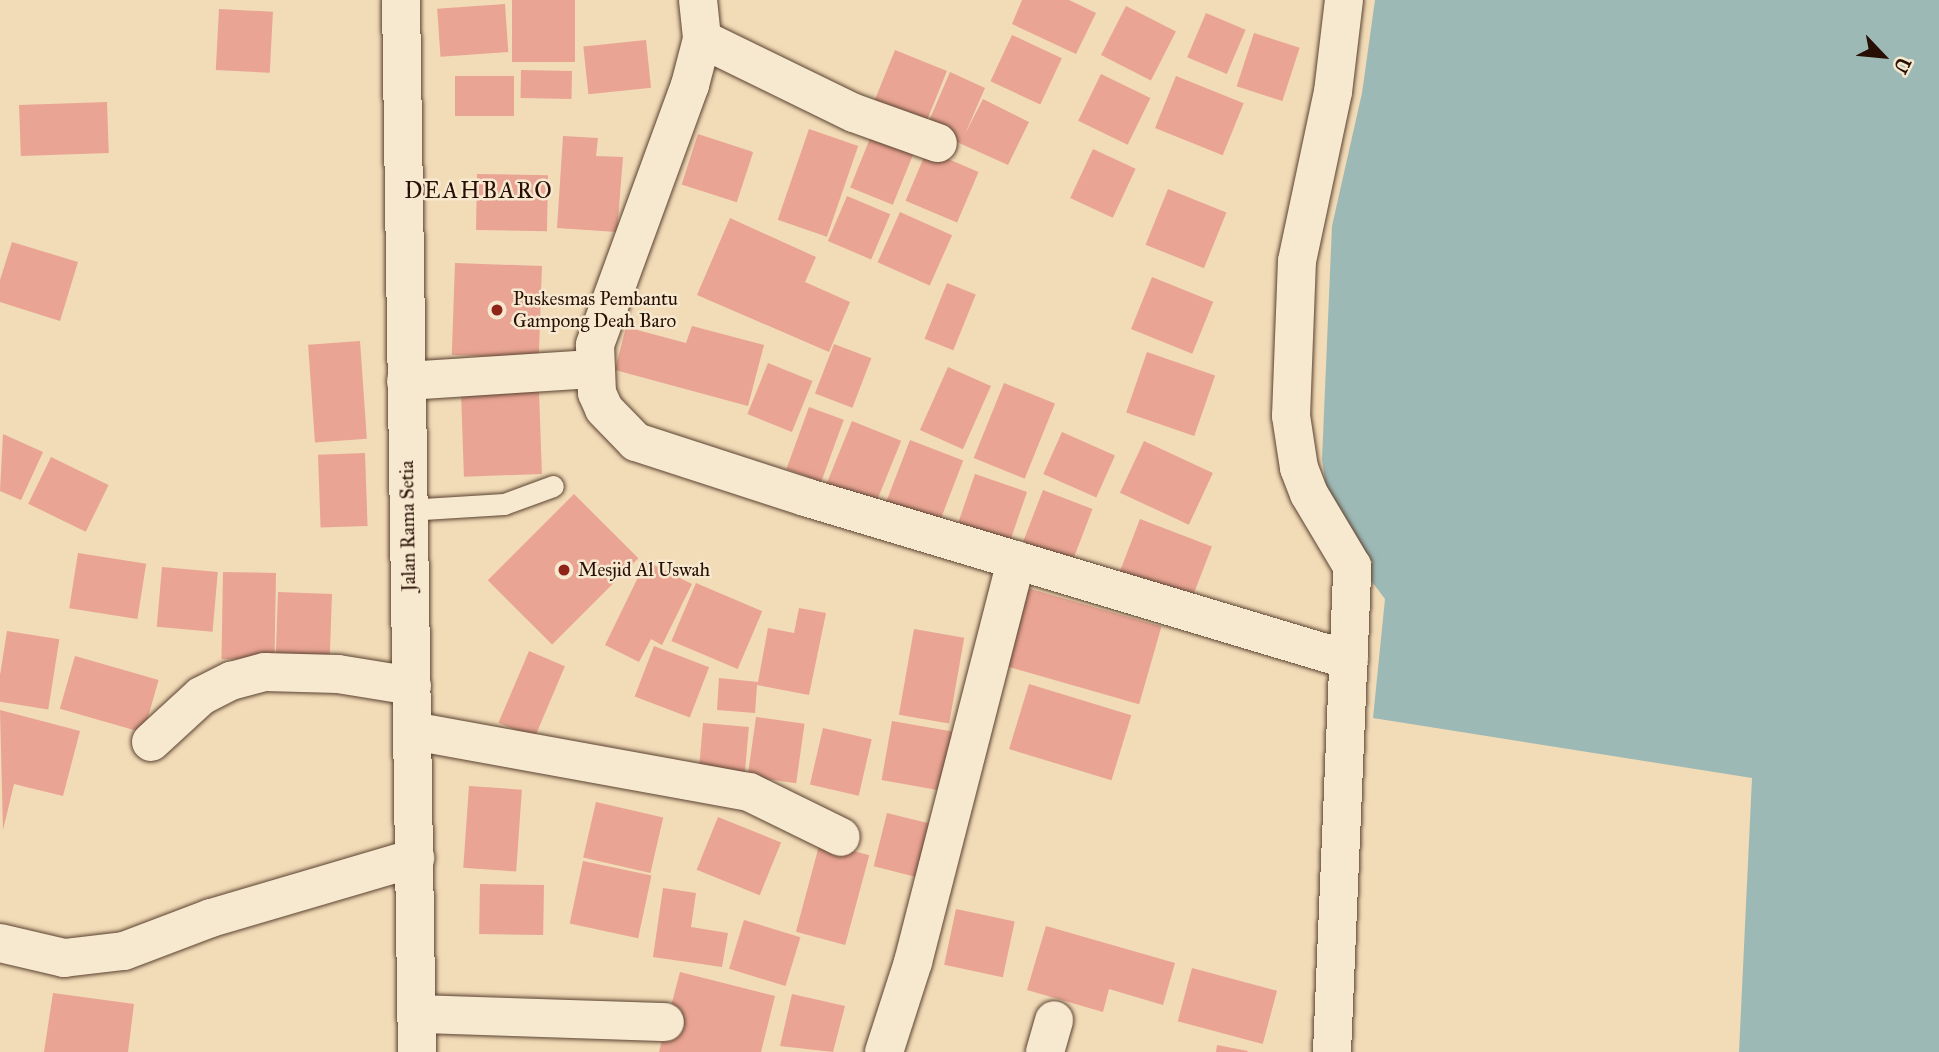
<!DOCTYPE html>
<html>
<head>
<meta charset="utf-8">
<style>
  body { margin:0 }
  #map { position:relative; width:1939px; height:1052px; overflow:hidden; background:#f2dbb7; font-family:"IM FELL Great Primer",serif }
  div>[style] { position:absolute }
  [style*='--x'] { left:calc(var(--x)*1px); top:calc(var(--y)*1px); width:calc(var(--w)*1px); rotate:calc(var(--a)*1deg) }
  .water>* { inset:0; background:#9db9b6 }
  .building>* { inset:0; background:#e9a493; transform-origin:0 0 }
  .roads { filter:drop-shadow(0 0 2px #5a4230) drop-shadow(0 0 2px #5a4230) }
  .service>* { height:21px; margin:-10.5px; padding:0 10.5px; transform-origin:10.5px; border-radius:10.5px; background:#f7e8d0 }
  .minor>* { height:38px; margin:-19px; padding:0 19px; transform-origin:19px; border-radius:19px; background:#f7e8d0 }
  .tertiary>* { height:38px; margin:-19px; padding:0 19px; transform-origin:19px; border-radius:19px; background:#f7e8d0 }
  .dots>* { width:19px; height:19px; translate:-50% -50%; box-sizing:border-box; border:4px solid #f7e8d0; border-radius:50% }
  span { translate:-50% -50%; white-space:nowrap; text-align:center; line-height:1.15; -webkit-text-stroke:5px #f7e8d0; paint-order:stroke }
  .poi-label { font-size:19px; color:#270f03 }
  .left { translate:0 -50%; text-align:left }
  .street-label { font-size:19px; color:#270f03 }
  .quarter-label { font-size:23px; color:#270f03; letter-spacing:2px }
  .north { position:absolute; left:1848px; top:21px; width:70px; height:70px; -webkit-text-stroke:5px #f7e8d0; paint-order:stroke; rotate:116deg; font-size:19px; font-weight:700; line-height:28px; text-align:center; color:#270f03 }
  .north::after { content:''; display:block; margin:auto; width:24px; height:32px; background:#270f03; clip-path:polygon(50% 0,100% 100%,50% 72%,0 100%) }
</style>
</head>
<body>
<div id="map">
  <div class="water">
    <div style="clip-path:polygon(1375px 0,1939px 0,1939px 1052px,1739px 1052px,1752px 778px,1373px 718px,1385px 599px,1332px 529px,1322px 459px,1332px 226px,1362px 93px)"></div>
  </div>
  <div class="building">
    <div style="left:512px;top:0;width:63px;height:62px"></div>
    <div style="clip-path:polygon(1022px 0,1069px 0,1096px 13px,1076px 54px,1012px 24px)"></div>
    <div style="left:505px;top:4px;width:48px;height:68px;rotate:86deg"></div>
    <div style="left:1126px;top:6px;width:56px;height:55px;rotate:27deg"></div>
    <div style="left:219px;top:9px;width:54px;height:61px;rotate:3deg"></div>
    <div style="left:1206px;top:13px;width:43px;height:48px;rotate:23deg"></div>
    <div style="left:1254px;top:33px;width:48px;height:56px;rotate:18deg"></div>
    <div style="left:1012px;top:35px;width:55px;height:51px;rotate:25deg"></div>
    <div style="left:646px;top:40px;width:48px;height:63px;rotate:84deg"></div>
    <div style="left:895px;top:50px;width:56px;height:58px;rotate:22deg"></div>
    <div style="left:521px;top:70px;width:51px;height:28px;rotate:1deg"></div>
    <div style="clip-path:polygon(950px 72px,985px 88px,965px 134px,983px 99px,1029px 122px,1008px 165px,926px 128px)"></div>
    <div style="left:1101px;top:74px;width:55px;height:52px;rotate:26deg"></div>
    <div style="left:514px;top:76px;width:40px;height:59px;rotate:90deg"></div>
    <div style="left:1176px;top:76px;width:73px;height:56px;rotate:22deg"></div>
    <div style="left:107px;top:102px;width:51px;height:88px;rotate:88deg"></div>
    <div style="left:809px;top:129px;width:52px;height:96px;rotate:19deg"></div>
    <div style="left:873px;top:131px;width:46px;height:61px;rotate:22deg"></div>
    <div style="left:698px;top:134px;width:58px;height:53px;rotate:18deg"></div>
    <div style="clip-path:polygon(563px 136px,598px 138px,596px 156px,623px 157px,617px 232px,557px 228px)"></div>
    <div style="left:1093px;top:149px;width:47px;height:54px;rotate:25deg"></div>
    <div style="left:927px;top:150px;width:56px;height:55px;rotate:23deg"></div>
    <div style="left:477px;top:174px;width:71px;height:56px;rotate:1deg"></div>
    <div style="left:1168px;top:189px;width:63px;height:60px;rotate:22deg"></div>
    <div style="left:847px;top:196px;width:47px;height:49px;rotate:23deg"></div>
    <div style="left:900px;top:212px;width:57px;height:55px;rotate:24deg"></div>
    <div style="clip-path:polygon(730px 218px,816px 257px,805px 282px,850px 302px,829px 352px,697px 295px)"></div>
    <div style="clip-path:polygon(12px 242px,78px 262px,60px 321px,0 302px,0 280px)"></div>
    <div style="left:455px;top:263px;width:87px;height:92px;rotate:2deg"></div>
    <div style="left:1152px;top:277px;width:66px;height:56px;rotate:22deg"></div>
    <div style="left:947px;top:283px;width:31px;height:60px;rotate:22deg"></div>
    <div style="clip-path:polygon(692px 326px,764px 345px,748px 406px,615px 370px,626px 327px,686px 343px)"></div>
    <div style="left:360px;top:341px;width:98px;height:52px;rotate:86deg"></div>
    <div style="left:834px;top:344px;width:40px;height:53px;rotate:21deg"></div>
    <div style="left:1147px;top:352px;width:72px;height:64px;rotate:19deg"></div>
    <div style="left:768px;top:363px;width:48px;height:55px;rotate:22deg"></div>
    <div style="left:948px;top:367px;width:47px;height:69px;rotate:24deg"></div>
    <div style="left:1004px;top:383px;width:55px;height:81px;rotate:22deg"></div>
    <div style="left:539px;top:391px;width:83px;height:78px;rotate:88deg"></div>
    <div style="left:809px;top:407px;width:37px;height:66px;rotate:20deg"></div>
    <div style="left:852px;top:421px;width:53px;height:69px;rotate:22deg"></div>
    <div style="left:1062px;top:432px;width:58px;height:46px;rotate:24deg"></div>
    <div style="clip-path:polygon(3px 434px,43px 452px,21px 500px,0 491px)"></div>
    <div style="left:910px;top:440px;width:57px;height:66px;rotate:21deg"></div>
    <div style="left:1144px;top:441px;width:76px;height:57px;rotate:25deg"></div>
    <div style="left:365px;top:453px;width:73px;height:47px;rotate:88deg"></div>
    <div style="left:51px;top:457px;width:64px;height:52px;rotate:26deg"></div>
    <div style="left:975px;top:474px;width:55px;height:54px;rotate:19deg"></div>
    <div style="left:1043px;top:490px;width:53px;height:57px;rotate:21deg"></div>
    <div style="left:574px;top:494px;width:91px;height:122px;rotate:45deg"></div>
    <div style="left:1140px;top:519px;width:77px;height:61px;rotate:21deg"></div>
    <div style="left:78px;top:553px;width:69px;height:56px;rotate:9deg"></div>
    <div style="clip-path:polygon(646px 561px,692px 584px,662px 645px,651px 639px,639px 662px,605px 645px)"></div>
    <div style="left:162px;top:567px;width:56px;height:60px;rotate:5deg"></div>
    <div style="left:223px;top:572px;width:53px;height:87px;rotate:1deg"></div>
    <div style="left:696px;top:583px;width:72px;height:63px;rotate:23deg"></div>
    <div style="left:1024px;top:587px;width:143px;height:81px;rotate:16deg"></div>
    <div style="left:278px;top:592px;width:54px;height:66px;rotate:2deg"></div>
    <div style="clip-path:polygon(799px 608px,826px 613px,809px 695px,757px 685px,755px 713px,717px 710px,719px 678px,758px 682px,768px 628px,794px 633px)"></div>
    <div style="left:914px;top:629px;width:51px;height:87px;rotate:10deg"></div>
    <div style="left:7px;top:631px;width:53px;height:71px;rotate:9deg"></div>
    <div style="left:654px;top:646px;width:59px;height:54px;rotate:21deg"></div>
    <div style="left:529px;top:651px;width:39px;height:78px;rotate:23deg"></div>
    <div style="left:75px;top:656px;width:87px;height:55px;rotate:16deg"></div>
    <div style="left:1029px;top:684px;width:107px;height:68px;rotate:17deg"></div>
    <div style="clip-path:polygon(0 710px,80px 731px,63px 796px,14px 784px,3px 830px)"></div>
    <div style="left:756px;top:717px;width:49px;height:60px;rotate:8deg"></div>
    <div style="left:892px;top:721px;width:61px;height:60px;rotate:10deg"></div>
    <div style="left:703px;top:723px;width:46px;height:54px;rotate:5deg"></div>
    <div style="left:823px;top:728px;width:50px;height:58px;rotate:13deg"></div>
    <div style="left:469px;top:786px;width:53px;height:82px;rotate:4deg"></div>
    <div style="left:596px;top:802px;width:69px;height:57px;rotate:13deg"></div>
    <div style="left:887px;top:813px;width:49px;height:55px;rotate:14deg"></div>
    <div style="left:718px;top:817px;width:68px;height:57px;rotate:22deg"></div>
    <div style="left:820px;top:842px;width:51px;height:93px;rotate:15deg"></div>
    <div style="left:583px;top:861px;width:70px;height:64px;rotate:12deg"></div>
    <div style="left:480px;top:884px;width:64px;height:50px;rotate:1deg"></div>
    <div style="clip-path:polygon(663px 888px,696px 893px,691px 927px,728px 933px,722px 967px,653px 957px)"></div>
    <div style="left:956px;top:909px;width:60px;height:57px;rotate:12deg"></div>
    <div style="left:744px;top:920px;width:59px;height:51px;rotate:17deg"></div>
    <div style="clip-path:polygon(1046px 926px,1175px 963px,1163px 1005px,1109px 989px,1103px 1012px,1027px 990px)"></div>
    <div style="left:1192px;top:968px;width:88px;height:55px;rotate:15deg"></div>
    <div style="clip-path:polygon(680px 972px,775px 996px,761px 1052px,659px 1052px)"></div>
    <div style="clip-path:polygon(53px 993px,134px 1004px,128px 1052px,44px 1052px)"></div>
    <div style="clip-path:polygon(792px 994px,845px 1006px,833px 1052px,780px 1046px)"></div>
    <div style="clip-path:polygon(1217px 1045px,1248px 1051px,1247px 1052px,1216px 1052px)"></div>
  </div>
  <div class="roads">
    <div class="service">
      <div style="--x:407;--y:510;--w:97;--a:-3.5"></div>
      <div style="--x:504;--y:504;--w:52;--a:-20.2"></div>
    </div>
    <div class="minor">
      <div style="--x:698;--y:0;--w:39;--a:84"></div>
      <div style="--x:702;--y:39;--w:48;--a:104.6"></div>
      <div style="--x:690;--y:85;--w:277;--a:110.1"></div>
      <div style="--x:595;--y:345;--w:48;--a:87.6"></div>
      <div style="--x:597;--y:393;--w:17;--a:66"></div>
      <div style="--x:604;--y:409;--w:46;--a:45.9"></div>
      <div style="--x:636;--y:442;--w:178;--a:18"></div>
      <div style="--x:805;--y:497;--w:568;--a:16.68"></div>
      <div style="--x:702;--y:39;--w:169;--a:26"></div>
      <div style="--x:854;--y:113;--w:89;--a:19.7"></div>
      <div style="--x:406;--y:381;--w:187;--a:-3.7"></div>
      <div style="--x:413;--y:731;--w:341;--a:10.3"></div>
      <div style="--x:749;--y:792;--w:102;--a:26.1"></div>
      <div style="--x:151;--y:742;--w:68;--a:-42.6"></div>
      <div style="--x:201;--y:696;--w:34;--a:-27"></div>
      <div style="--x:231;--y:681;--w:35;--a:-15"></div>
      <div style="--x:265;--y:672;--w:73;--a:1.6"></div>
      <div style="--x:338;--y:674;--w:75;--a:9.2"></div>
      <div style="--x:0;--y:943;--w:66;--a:13.2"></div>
      <div style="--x:64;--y:958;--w:60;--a:-6.7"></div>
      <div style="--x:124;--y:951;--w:93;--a:-20.8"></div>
      <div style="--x:211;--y:918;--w:213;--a:-16.4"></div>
      <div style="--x:420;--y:1014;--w:245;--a:1.9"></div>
      <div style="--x:884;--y:1052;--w:95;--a:-72.1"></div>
      <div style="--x:913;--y:962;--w:415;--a:-75.6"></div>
      <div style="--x:1045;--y:1052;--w:33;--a:-74"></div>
      <div style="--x:1332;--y:1052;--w:486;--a:-87.6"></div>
      <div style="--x:1352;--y:566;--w:84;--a:-120.8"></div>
      <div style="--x:1309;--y:494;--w:28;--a:-111"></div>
      <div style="--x:1299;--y:468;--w:53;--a:-98.7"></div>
      <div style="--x:1291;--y:416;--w:155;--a:-87.8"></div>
      <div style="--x:1297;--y:261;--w:173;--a:-78"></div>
      <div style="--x:1333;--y:92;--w:93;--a:-83.2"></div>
    </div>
    <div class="tertiary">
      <div style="--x:401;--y:0;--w:1052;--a:89.13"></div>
    </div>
  </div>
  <div class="dots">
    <div style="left:497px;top:310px;background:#8f2418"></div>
    <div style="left:564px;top:570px;background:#8f2418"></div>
  </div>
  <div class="poi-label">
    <span class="left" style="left:513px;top:310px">Puskesmas Pembantu<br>Gampong Deah Baro</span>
    <span class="left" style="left:578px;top:570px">Mesjid Al Uswah</span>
  </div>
  <div class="street-label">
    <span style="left:408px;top:526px;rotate:-91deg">Jalan Rama Setia</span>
  </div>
  <div class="quarter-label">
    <span style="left:479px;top:190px">DEAHBARO</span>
  </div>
  <div class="north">U</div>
</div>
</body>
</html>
